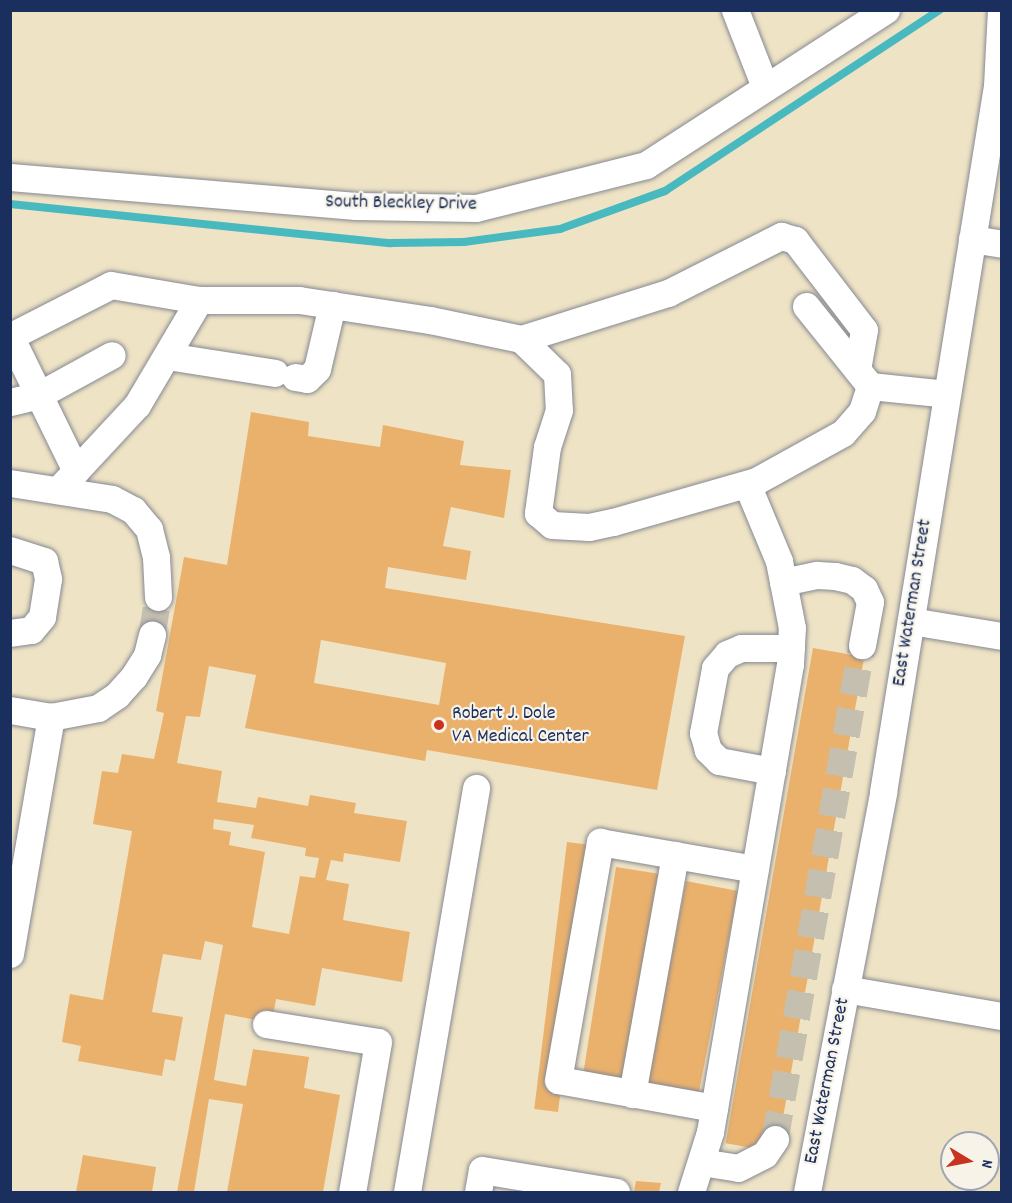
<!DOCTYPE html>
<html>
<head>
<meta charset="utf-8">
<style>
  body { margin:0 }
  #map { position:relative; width:1012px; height:1203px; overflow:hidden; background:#efe3c5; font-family:Dekko,sans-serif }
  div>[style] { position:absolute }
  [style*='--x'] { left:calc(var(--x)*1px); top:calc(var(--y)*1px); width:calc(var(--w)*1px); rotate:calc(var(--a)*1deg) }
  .stream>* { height:8px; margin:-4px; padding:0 4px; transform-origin:4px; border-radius:4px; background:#49b9c0 }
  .building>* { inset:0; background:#eab16d; transform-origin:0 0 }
  .minor-tunnel>* { height:27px; margin-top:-13.5px; transform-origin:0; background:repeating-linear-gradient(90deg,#c5bfb0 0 27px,transparent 0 41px) }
  .roads { filter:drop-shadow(0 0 2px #858992) drop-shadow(0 0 2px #858992) }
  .minor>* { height:27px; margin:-13.5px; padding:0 13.5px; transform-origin:13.5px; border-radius:13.5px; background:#fff }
  .dots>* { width:16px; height:16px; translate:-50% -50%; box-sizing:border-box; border:3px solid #f7f3e8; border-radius:50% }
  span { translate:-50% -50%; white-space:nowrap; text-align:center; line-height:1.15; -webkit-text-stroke:4.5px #f7f3e8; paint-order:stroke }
  .street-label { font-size:20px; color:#1b2f5e }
  .poi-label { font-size:20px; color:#1b2f5e }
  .left { translate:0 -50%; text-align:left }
  .frame { position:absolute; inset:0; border:12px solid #1b2f5e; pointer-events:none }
  .north { position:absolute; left:940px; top:1131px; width:60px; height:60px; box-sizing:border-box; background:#f7f3e8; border:2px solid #9fa5b1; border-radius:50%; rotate:100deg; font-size:16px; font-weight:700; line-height:24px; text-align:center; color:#1b2f5e }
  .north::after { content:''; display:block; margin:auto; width:21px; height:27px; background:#c8321e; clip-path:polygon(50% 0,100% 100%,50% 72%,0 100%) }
</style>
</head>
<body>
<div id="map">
  <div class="stream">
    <div style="--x:10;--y:204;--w:382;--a:5.9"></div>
    <div style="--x:390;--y:243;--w:74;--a:-0.8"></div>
    <div style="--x:464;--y:242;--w:97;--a:-7.7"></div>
    <div style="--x:560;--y:229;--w:112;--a:-19.9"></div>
    <div style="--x:665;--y:191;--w:329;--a:-33.4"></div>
  </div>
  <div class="building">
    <div style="clip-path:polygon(evenodd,251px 412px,309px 422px,308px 436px,380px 447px,383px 425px,464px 441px,460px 465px,511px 470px,504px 518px,451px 507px,443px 546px,471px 551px,466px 580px,388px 567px,385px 588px,685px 636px,657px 790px,427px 750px,425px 761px,245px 728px,256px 675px,209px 666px,200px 717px,186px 716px,177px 763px,222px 771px,217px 802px,256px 808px,258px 797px,308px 806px,310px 795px,356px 803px,354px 813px,407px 821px,400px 862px,344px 853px,343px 862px,331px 860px,326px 880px,349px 884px,343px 920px,410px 932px,402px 982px,322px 968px,315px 1006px,276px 999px,272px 1023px,225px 1014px,214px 1080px,246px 1086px,253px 1049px,309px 1057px,304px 1088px,340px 1095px,323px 1192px,227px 1192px,243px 1104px,209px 1099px,194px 1192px,177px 1192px,223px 945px,205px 941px,201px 960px,163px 954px,152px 1012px,183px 1017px,175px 1061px,165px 1059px,162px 1076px,78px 1061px,81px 1046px,62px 1042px,70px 994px,103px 1000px,132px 831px,93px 824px,102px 771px,118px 773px,122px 754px,154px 759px,164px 713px,156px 711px,184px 557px,227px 565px,251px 412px,321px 640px,446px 663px,439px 705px,314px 683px,321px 640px,251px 412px,214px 819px,254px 825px,251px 838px,306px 848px,305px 856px,319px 858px,315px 878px,300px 876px,289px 934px,252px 927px,265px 852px,229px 845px,231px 832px,213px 829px,214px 819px)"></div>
    <div style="left:813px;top:648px;width:52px;height:503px;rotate:10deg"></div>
    <div style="left:567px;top:842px;width:24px;height:269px;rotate:7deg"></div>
    <div style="left:616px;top:867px;width:43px;height:217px;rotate:9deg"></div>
    <div style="left:686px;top:881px;width:53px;height:215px;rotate:11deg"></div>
    <div style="clip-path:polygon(83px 1155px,156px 1167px,152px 1192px,76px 1192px)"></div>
    <div style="clip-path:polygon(636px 1181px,661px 1183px,659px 1192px,634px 1192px)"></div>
  </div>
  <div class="minor-tunnel">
    <div style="--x:152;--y:635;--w:38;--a:-81"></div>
    <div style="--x:775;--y:1139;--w:502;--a:-80.01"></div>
  </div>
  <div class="roads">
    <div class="minor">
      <div style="--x:735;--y:10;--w:83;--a:68.7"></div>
      <div style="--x:10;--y:177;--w:347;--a:4.8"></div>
      <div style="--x:356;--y:206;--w:120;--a:1"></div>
      <div style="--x:476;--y:208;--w:175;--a:-14.2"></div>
      <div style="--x:646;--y:165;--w:286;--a:-32.9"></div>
      <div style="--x:972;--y:239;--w:30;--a:9"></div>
      <div style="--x:806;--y:306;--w:102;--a:51.3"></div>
      <div style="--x:870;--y:386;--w:77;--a:5.9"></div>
      <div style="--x:10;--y:336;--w:150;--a:63.9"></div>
      <div style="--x:11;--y:336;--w:112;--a:-27"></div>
      <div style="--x:111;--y:285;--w:89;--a:9.7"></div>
      <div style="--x:521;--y:339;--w:154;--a:-17.4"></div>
      <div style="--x:668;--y:293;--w:127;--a:-26.8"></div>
      <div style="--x:781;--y:236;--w:15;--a:16"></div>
      <div style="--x:795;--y:240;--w:113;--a:52.5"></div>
      <div style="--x:864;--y:330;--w:40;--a:100"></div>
      <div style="--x:167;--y:356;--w:109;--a:8.9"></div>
      <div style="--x:295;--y:377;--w:12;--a:9"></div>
      <div style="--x:307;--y:379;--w:14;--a:-45"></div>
      <div style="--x:317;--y:369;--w:66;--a:-76.8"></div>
      <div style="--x:10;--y:402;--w:28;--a:-13"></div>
      <div style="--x:37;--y:396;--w:85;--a:-28.7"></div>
      <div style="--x:10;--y:483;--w:103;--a:8.9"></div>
      <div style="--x:112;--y:499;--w:24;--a:28"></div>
      <div style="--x:133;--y:510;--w:25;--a:50"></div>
      <div style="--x:149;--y:529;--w:29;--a:76"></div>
      <div style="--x:156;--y:557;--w:40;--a:87.1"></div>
      <div style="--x:58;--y:490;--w:116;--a:-47.1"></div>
      <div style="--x:137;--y:405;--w:122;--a:-59.4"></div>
      <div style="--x:199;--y:300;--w:100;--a:0"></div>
      <div style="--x:299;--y:300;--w:133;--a:8.7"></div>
      <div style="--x:430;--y:320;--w:93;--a:11.8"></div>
      <div style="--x:521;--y:339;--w:50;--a:44.2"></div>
      <div style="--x:557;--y:374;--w:36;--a:87"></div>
      <div style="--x:559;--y:410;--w:39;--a:108"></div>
      <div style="--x:547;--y:447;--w:67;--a:97.8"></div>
      <div style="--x:538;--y:513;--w:18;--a:41"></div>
      <div style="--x:552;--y:525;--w:37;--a:3"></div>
      <div style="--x:589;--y:527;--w:25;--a:-12"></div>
      <div style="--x:613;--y:522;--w:149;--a:-16"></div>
      <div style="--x:756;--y:481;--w:99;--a:-28.9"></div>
      <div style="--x:843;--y:433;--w:29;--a:-49"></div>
      <div style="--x:862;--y:411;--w:26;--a:-72"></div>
      <div style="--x:10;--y:550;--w:36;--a:18"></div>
      <div style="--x:44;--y:561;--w:18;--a:77"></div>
      <div style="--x:48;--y:579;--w:38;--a:99"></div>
      <div style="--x:42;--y:617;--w:17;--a:130"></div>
      <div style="--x:31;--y:630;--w:21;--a:172"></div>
      <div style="--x:783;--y:582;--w:35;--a:-12"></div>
      <div style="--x:817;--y:575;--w:18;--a:3"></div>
      <div style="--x:835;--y:576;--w:17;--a:13"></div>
      <div style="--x:852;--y:580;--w:15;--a:37"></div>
      <div style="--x:864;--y:589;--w:14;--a:65"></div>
      <div style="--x:870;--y:602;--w:44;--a:100.5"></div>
      <div style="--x:911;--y:621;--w:92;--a:9.4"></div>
      <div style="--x:10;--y:710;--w:42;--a:9.7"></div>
      <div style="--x:51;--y:717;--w:48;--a:-10.8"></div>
      <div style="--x:98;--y:708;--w:23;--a:-34"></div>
      <div style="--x:117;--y:695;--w:25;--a:-48"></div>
      <div style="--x:134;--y:676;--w:25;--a:-58"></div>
      <div style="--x:147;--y:655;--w:21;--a:-76"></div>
      <div style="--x:772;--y:771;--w:54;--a:-169.3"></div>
      <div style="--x:719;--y:761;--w:16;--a:-135"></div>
      <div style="--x:708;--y:750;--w:18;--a:-106"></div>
      <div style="--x:703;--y:733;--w:66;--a:-79.5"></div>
      <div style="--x:715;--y:668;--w:18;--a:-49"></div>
      <div style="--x:727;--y:654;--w:15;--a:-23"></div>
      <div style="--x:741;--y:648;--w:50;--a:0"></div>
      <div style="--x:10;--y:954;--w:241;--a:-80.2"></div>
      <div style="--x:845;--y:989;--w:159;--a:9.8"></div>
      <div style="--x:266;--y:1024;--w:113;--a:9.1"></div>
      <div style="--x:378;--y:1042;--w:152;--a:99.8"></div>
      <div style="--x:632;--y:1094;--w:243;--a:-79.8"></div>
      <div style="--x:714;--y:1108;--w:158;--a:-169.8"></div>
      <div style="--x:558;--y:1080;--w:242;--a:-80"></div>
      <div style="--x:600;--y:842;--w:157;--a:9.9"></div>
      <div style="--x:701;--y:1162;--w:37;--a:9"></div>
      <div style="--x:738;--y:1168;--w:30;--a:-27"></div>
      <div style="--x:765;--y:1154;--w:18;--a:-56"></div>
      <div style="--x:407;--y:1192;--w:410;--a:-80.3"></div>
      <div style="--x:478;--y:1192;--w:22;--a:-80"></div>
      <div style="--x:482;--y:1170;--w:136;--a:9.3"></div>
      <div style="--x:691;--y:1192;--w:63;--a:-72.4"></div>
      <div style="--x:710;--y:1132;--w:475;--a:-80.3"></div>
      <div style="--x:790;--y:664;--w:36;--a:-87"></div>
      <div style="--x:792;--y:628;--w:68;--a:-101"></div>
      <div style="--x:779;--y:561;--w:83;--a:-112.6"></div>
      <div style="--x:807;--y:1192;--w:407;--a:-79.2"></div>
      <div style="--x:883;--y:792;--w:715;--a:-80.83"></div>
      <div style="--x:997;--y:86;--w:76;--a:-87"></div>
    </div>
  </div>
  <div class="dots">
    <div style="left:439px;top:725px;background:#c8321e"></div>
  </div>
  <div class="street-label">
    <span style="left:401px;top:204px;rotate:1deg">South Bleckley Drive</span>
    <span style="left:913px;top:603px;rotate:-81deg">East Waterman Street</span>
    <span style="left:828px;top:1081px;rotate:-79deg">East Waterman Street</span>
  </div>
  <div class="poi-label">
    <span class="left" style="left:452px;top:726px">Robert J. Dole<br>VA Medical Center</span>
  </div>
  <div class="frame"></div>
  <div class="north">N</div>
</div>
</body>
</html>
